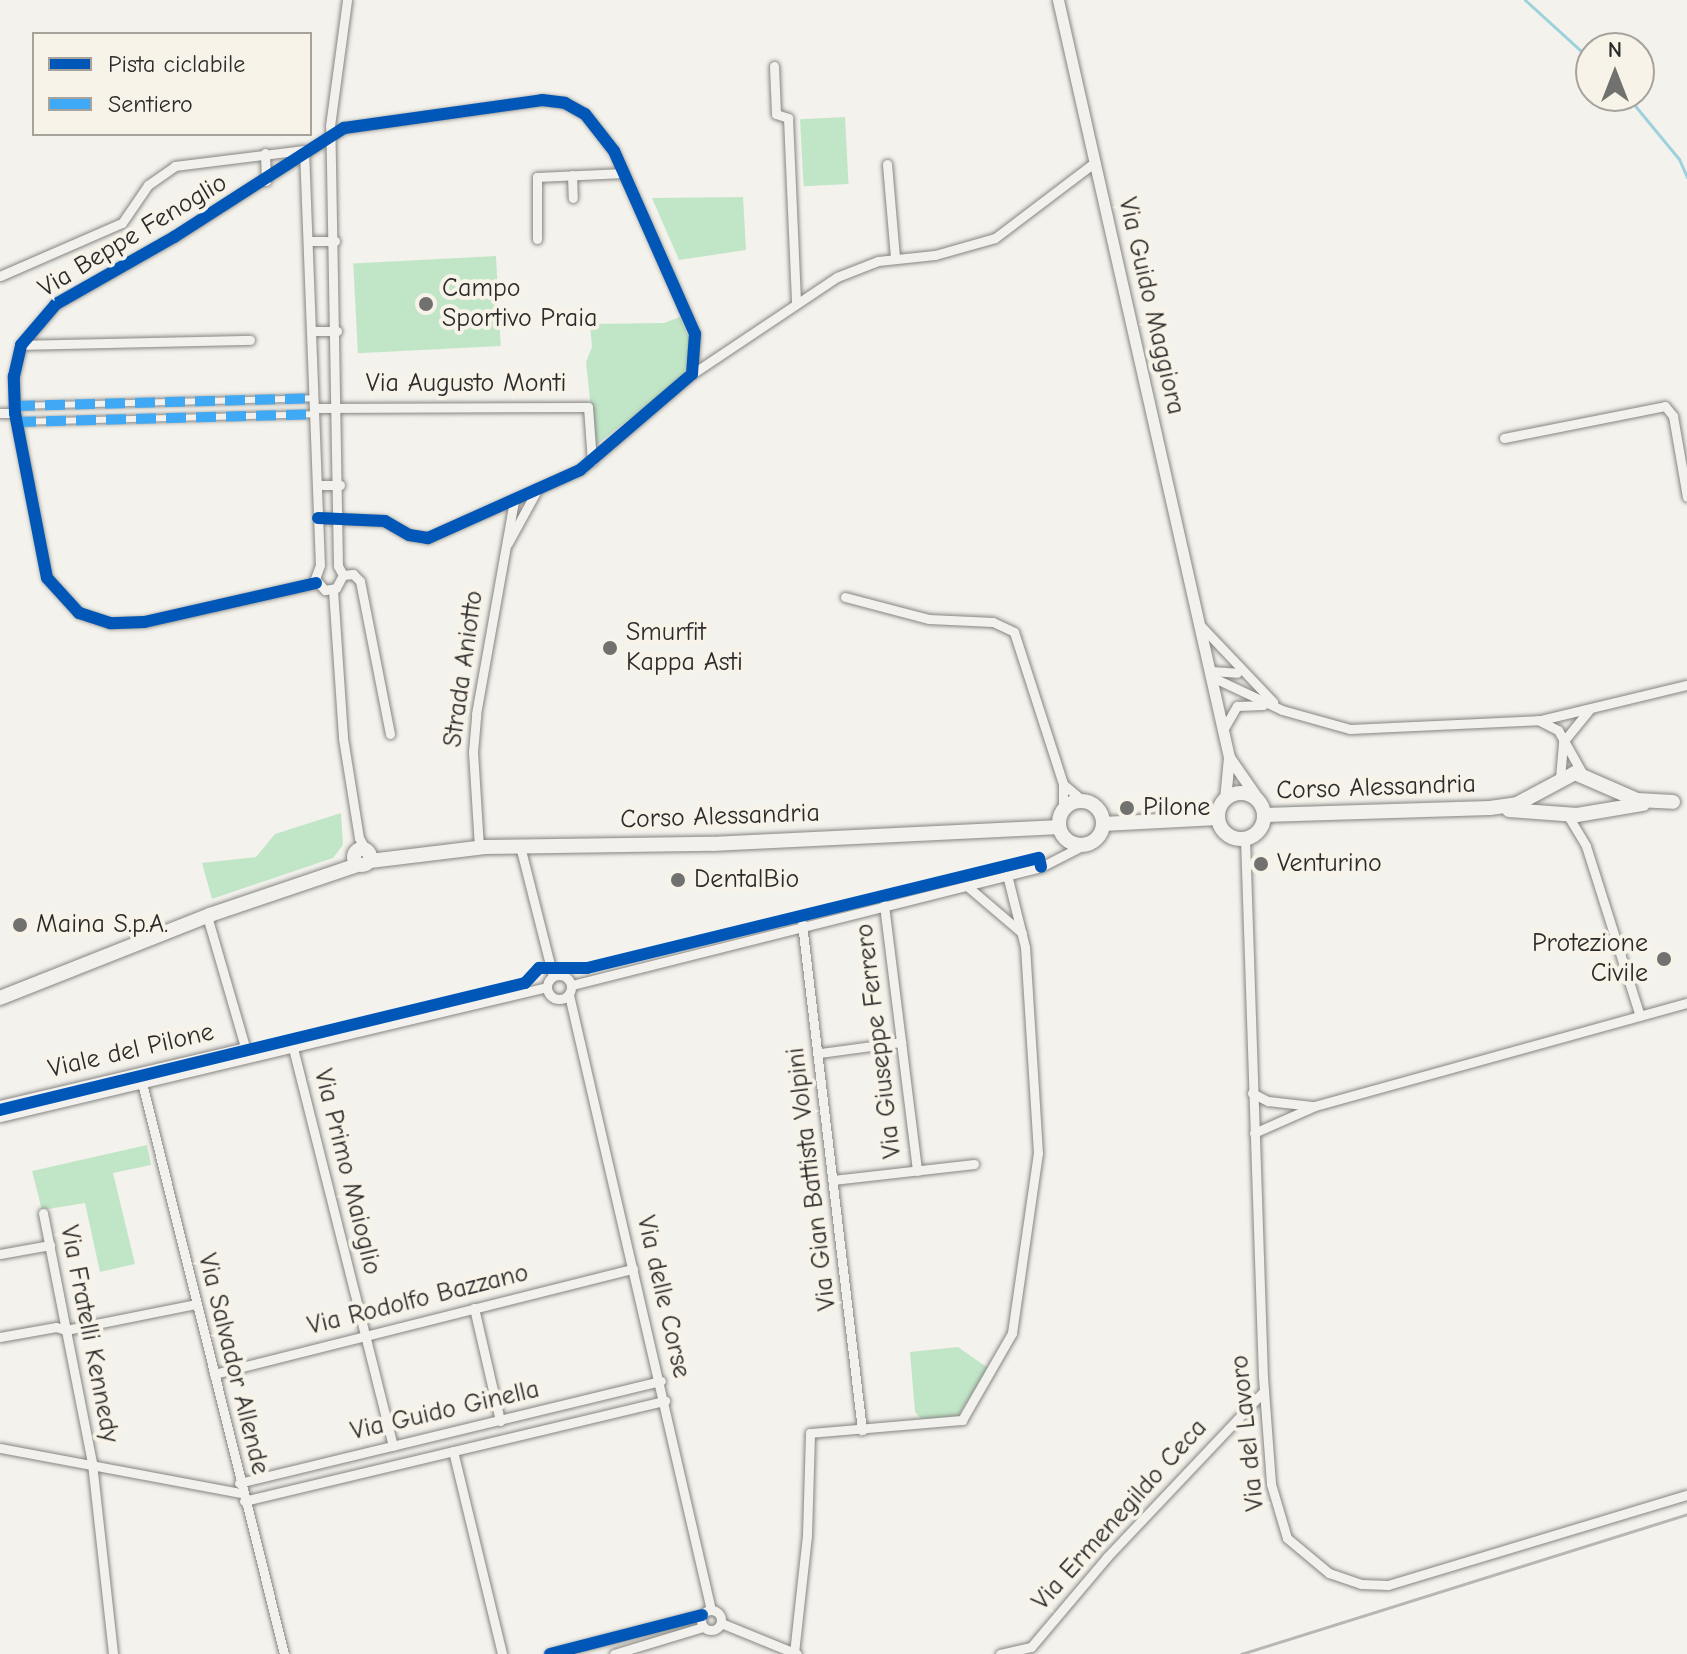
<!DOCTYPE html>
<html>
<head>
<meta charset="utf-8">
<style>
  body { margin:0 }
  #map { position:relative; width:1687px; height:1654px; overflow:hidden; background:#f4f2ec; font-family:"Comic Neue",sans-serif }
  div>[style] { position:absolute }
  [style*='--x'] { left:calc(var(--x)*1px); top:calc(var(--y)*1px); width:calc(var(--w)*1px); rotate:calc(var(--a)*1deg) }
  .green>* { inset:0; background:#c1e6c7; transform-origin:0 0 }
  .stream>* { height:3px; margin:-1.5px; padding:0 1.5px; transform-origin:1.5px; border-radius:1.5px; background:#9dd2dd }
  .roads { filter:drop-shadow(0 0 2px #858582) drop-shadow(0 0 2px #858582) }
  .pedestrian>* { height:6px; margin:-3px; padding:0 3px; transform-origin:3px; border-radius:3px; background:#f2f1ed }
  .minor>* { height:9px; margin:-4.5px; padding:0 4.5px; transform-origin:4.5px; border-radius:4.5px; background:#f2f1ed }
  .minor>.ring { margin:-4.5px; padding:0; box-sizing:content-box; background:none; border:9px solid #f2f1ed; border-radius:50% }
  .tertiary>* { height:11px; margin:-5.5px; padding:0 5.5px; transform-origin:5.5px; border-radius:5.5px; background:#f2f1ed }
  .primary>* { height:14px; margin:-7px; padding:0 7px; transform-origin:7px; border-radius:7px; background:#f2f1ed }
  .primary>.ring { margin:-7px; padding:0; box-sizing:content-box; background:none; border:14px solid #f2f1ed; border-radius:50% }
  .rail>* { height:3px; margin:-1.5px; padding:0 1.5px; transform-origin:1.5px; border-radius:1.5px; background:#b8b7b5 }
  .quiet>* { height:10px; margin-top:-5px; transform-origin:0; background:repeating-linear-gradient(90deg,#3fa9f5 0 20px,transparent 0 30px) }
  .cycleway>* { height:12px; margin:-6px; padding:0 6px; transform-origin:6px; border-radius:6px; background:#0057b8 }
  .dots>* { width:22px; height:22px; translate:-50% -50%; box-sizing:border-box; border:4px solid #f7f3e8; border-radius:50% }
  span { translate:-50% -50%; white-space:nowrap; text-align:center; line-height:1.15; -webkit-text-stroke:8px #f7f3e8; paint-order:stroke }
  .street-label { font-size:26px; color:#2b2b2b }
  .poi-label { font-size:26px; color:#2b2b2b }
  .left { translate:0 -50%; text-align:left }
  .right { translate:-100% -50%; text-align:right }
  .legend { position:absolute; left:32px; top:32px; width:280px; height:104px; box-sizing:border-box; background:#f7f3e8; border:2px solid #a5a39c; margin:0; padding:10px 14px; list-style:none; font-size:24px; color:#2b2b2b }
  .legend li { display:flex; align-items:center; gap:16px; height:40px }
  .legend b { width:40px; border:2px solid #a5a39c }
  .north { position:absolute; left:1575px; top:32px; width:80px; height:80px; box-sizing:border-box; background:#f7f3e8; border:2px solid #a5a39c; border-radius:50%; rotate:0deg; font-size:22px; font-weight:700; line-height:32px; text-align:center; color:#2b2b2b }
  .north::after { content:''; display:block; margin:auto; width:28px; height:36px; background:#71716f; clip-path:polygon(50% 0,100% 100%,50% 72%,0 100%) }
</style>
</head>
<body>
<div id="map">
  <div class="green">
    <div style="left:845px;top:117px;width:67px;height:45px;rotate:87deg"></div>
    <div style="clip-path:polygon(743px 197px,746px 250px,679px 260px,652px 198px)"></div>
    <div style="left:496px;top:256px;width:90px;height:143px;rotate:87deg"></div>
    <div style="clip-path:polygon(680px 317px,689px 338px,688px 366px,679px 380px,595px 446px,586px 362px,592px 347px,590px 324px,664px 323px)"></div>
    <div style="clip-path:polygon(341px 813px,343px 845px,333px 858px,212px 899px,202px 863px,256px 857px,275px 834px)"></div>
    <div style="clip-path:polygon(147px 1145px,151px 1165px,113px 1173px,135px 1264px,100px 1272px,85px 1203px,42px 1210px,32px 1171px)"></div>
    <div style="clip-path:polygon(958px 1347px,988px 1368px,956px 1419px,924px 1422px,915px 1412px,910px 1352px)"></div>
  </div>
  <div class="stream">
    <div style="--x:1525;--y:0;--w:89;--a:42.3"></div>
    <div style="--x:1627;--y:96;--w:82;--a:50.5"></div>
    <div style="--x:1679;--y:159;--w:20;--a:66"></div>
  </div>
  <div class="roads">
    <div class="pedestrian">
      <div style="--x:15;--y:406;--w:300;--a:-1.5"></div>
      <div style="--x:16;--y:422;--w:299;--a:-1.5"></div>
    </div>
    <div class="minor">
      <div style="--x:774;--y:66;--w:48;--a:87.6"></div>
      <div style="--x:776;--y:114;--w:13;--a:18"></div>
      <div style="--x:788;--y:118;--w:186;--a:87.5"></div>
      <div style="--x:265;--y:153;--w:28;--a:88"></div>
      <div style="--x:887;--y:164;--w:94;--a:85.1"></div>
      <div style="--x:572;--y:175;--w:23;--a:88"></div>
      <div style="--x:537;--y:239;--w:62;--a:-90"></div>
      <div style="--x:537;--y:177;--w:87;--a:-2.6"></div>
      <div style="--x:310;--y:241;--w:25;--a:0"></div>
      <div style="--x:0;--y:276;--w:133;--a:-23.5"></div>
      <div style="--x:122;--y:223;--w:46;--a:-55.6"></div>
      <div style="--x:148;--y:185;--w:33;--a:-35"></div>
      <div style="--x:175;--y:166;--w:130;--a:-7.1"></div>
      <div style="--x:304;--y:150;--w:415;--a:87.8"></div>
      <div style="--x:320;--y:565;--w:15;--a:110"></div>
      <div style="--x:315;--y:579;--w:15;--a:48"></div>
      <div style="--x:325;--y:590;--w:11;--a:-10"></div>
      <div style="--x:336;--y:588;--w:15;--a:-62"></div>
      <div style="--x:343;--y:575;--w:10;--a:-119"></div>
      <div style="--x:338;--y:566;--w:440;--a:-91"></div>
      <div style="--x:330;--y:126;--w:127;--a:-82.3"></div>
      <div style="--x:313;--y:331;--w:24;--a:0"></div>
      <div style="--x:21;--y:345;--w:229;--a:-1.3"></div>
      <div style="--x:692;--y:374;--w:174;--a:-33.8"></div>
      <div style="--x:837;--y:277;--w:44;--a:-21.3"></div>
      <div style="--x:878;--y:261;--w:57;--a:-6"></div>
      <div style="--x:935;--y:255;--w:62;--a:-15.8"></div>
      <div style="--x:995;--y:238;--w:126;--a:-37.2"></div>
      <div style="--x:315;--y:408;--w:273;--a:-0.2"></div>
      <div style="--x:588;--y:407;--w:54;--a:85.8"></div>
      <div style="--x:0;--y:413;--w:15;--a:0"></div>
      <div style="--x:1504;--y:438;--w:164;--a:-11.2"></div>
      <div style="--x:1665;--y:406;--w:13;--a:51"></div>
      <div style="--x:1673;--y:416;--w:82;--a:80.2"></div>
      <div style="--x:317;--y:485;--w:23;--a:0"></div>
      <div style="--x:508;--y:543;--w:60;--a:-61.3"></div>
      <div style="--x:343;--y:575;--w:10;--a:-6"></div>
      <div style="--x:353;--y:574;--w:10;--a:45"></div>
      <div style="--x:360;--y:581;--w:156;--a:78.9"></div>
      <div style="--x:316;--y:583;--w:176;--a:167.2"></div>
      <div style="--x:144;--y:622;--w:34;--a:178"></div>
      <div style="--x:110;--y:623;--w:33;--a:-162"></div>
      <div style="--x:79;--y:613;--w:47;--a:-132.4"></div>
      <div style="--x:47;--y:578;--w:168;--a:-101"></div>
      <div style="--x:15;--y:413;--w:37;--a:-92"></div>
      <div style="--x:14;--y:376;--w:32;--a:-77"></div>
      <div style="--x:21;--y:345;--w:54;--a:-49.5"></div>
      <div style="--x:56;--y:304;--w:136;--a:-29.6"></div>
      <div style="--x:174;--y:237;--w:202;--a:-32.7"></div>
      <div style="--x:344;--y:128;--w:200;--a:-8"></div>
      <div style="--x:542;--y:100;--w:23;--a:7"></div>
      <div style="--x:565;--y:103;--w:23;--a:29"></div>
      <div style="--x:585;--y:114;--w:47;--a:51.9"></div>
      <div style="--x:614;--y:151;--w:200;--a:66.1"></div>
      <div style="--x:695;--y:334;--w:40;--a:94.3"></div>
      <div style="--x:692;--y:374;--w:148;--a:139.4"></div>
      <div style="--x:580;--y:470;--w:167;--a:155.9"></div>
      <div style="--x:428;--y:538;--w:19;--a:-171"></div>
      <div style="--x:409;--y:535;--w:28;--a:-150"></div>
      <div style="--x:385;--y:521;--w:67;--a:-177.4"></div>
      <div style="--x:333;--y:590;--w:148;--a:86.1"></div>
      <div style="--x:343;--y:738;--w:101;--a:80.9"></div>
      <div style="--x:359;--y:838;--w:14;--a:60"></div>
      <div style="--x:845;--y:597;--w:87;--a:14.7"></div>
      <div style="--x:929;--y:619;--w:64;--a:2.7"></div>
      <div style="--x:993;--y:622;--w:23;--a:25"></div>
      <div style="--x:1014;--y:632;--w:160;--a:72.1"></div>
      <div style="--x:1063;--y:784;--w:25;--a:90"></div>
      <div style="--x:1201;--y:626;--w:105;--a:46.5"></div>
      <div style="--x:1211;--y:671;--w:26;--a:4"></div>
      <div style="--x:1212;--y:677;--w:77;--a:25.2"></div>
      <div style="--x:1282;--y:710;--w:71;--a:15.6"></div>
      <div style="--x:1350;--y:729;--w:188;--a:-2.7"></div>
      <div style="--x:1538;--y:720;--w:22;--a:27"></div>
      <div style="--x:1558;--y:730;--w:49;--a:60.8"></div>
      <div style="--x:1541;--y:720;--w:150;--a:-13.5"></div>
      <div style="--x:1223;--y:730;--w:28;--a:-60"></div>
      <div style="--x:1237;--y:706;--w:26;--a:-2"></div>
      <div style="--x:1560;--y:778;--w:36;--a:-85"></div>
      <div style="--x:1563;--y:742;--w:41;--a:-50.9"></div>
      <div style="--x:1063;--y:784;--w:26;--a:40"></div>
      <div style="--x:1567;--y:814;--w:37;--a:59"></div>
      <div style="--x:1586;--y:846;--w:178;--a:72.4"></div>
      <div style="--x:1245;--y:838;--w:539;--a:88.09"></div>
      <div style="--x:1263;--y:1377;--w:107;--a:85.7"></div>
      <div style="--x:1271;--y:1484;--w:56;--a:73.5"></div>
      <div style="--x:1287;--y:1538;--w:55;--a:39.8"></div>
      <div style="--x:1329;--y:1573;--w:34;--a:19"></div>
      <div style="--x:1361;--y:1584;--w:27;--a:2"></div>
      <div style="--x:1388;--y:1585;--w:312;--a:-16.8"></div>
      <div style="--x:520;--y:846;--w:134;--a:75.8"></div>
      <div style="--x:479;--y:847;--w:95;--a:-93.6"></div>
      <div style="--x:473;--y:752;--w:38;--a:-85"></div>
      <div style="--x:476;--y:714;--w:217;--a:-79.9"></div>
      <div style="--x:967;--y:886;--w:72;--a:40.5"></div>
      <div style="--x:884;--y:905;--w:268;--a:82.9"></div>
      <div style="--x:207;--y:916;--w:136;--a:73.8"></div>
      <div style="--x:802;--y:924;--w:510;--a:83.24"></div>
      <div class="ring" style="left:547px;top:975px;width:15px;height:15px"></div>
      <div style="--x:572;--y:985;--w:484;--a:-14.1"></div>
      <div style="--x:1041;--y:867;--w:46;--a:-27.1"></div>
      <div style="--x:569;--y:995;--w:631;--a:77"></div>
      <div style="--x:293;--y:1048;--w:410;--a:75.9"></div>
      <div style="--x:820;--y:1053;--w:82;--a:-7.7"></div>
      <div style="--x:142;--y:1083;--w:588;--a:76.03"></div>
      <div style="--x:1252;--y:1093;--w:18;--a:27"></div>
      <div style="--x:1268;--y:1101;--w:44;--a:6.5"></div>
      <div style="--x:0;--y:1105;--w:252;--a:-13.3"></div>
      <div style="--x:245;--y:1047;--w:11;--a:75"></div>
      <div style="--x:0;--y:1117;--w:562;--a:-13.37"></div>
      <div style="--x:1254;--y:1133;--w:67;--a:-23.9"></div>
      <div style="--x:1315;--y:1106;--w:386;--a:-15.5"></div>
      <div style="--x:833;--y:1180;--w:142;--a:-6.5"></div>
      <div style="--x:43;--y:1213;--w:255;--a:78.9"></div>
      <div style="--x:92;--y:1463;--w:192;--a:83.7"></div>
      <div style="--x:0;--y:1254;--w:51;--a:-10.2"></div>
      <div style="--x:474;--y:1308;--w:116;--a:77"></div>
      <div style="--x:0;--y:1337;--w:57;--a:-10.1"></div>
      <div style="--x:56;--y:1327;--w:10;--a:17"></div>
      <div style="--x:66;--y:1330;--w:133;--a:-11.3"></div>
      <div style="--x:214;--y:1374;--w:432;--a:-14.1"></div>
      <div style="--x:0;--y:1448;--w:245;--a:10.6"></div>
      <div style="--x:453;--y:1451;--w:209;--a:76.4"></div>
      <div style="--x:239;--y:1483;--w:434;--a:-13.6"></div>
      <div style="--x:244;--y:1501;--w:433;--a:-13.4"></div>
      <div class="ring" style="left:701px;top:1610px;width:11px;height:11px"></div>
      <div style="--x:721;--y:1623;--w:82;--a:22.2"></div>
      <div style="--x:794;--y:1653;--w:119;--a:-83.7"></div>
      <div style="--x:807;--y:1535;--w:102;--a:-88.3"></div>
      <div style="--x:810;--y:1433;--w:153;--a:-4.9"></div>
      <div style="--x:962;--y:1420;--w:100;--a:-60.1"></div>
      <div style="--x:1012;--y:1333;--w:182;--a:-81.8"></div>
      <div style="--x:1038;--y:1153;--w:206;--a:-93.6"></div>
      <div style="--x:1025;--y:947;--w:74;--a:-104"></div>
      <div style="--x:550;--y:1654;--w:157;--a:-14.4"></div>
      <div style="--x:614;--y:1654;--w:93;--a:-16.9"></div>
      <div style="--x:1000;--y:1654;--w:32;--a:-13"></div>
      <div style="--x:1031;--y:1647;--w:118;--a:-49.8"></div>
      <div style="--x:1107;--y:1557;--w:228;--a:-46.6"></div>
    </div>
    <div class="tertiary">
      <div style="--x:1058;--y:0;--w:776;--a:77.27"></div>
      <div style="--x:1229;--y:757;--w:42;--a:95.4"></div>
      <div style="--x:1229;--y:757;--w:51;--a:55.4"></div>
    </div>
    <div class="primary">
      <div class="ring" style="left:1218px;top:793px;width:32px;height:32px"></div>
      <div class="ring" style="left:1059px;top:801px;width:30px;height:30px"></div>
      <div style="--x:1509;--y:810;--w:68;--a:4.2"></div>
      <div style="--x:1577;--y:815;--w:67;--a:-9.5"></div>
      <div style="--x:1264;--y:815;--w:226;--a:-1.8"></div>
      <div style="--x:1490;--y:808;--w:27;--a:-8"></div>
      <div style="--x:1517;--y:804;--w:66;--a:-28.1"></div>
      <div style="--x:1575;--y:773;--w:68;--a:23.5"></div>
      <div style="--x:1637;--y:800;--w:36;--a:3"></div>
      <div style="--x:1103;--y:824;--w:115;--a:-3"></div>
      <div class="ring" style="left:354px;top:849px;width:2px;height:2px"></div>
      <div style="--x:370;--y:861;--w:116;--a:-6.9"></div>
      <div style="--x:485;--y:847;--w:228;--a:-0.8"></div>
      <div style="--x:713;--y:844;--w:346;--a:-2.8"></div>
      <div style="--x:0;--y:998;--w:226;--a:-21.6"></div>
      <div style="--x:210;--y:915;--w:156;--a:-18.7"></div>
    </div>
  </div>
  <div class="rail">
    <div style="--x:1241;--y:1654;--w:467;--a:-17.4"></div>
  </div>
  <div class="quiet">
    <div style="--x:15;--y:406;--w:300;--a:-1.5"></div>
    <div style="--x:16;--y:422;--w:299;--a:-1.5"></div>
  </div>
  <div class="cycleway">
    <div style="--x:316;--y:583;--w:176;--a:167.2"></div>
    <div style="--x:144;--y:622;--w:34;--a:178"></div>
    <div style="--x:110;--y:623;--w:33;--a:-162"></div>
    <div style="--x:79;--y:613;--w:47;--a:-132.4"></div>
    <div style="--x:47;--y:578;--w:168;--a:-101"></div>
    <div style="--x:15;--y:413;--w:37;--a:-92"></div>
    <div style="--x:14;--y:376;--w:32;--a:-77"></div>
    <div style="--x:21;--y:345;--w:54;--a:-49.5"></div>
    <div style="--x:56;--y:304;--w:136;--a:-29.6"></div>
    <div style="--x:174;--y:237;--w:202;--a:-32.7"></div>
    <div style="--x:344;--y:128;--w:200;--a:-8"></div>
    <div style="--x:542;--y:100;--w:23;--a:7"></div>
    <div style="--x:565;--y:103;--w:23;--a:29"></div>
    <div style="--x:585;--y:114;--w:47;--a:51.9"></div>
    <div style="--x:614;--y:151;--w:200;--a:66.1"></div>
    <div style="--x:695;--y:334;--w:40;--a:94.3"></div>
    <div style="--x:692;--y:374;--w:148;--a:139.4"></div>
    <div style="--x:580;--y:470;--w:167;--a:155.9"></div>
    <div style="--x:428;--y:538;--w:19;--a:-171"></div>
    <div style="--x:409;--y:535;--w:28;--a:-150"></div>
    <div style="--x:385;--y:521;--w:67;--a:-177.4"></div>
    <div style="--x:0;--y:1110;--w:540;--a:-13.6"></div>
    <div style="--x:525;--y:983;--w:21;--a:-47"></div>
    <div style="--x:539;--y:968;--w:48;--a:0"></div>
    <div style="--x:587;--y:968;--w:465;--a:-13.7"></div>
    <div style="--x:1039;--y:858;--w:9;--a:77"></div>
    <div style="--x:550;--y:1654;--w:157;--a:-14.4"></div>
  </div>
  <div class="dots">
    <div style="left:426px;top:304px;background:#71716f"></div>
    <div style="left:610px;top:648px;background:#71716f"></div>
    <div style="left:1127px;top:808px;background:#71716f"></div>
    <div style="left:1261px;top:864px;background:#71716f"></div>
    <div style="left:678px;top:880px;background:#71716f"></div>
    <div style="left:20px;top:925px;background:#71716f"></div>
    <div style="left:1664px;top:959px;background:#71716f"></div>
  </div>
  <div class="street-label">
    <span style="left:133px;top:236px;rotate:-31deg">Via Beppe Fenoglio</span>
    <span style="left:1151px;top:306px;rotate:77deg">Via Guido Maggiora</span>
    <span style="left:466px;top:384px">Via Augusto Monti</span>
    <span style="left:464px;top:669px;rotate:-82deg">Strada Aniotto</span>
    <span style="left:1376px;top:788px;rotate:-2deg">Corso Alessandria</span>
    <span style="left:720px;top:817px;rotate:-2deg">Corso Alessandria</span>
    <span style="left:879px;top:1041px;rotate:-97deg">Via Giuseppe Ferrero</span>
    <span style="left:131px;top:1051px;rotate:-13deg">Viale del Pilone</span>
    <span style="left:347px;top:1172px;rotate:76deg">Via Primo Maioglio</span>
    <span style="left:812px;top:1179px;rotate:-97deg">Via Gian Battista Volpini</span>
    <span style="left:663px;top:1297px;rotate:77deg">Via delle Corse</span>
    <span style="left:418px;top:1300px;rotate:-14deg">Via Rodolfo Bazzano</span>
    <span style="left:89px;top:1334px;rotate:79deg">Via Fratelli Kennedy</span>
    <span style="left:233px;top:1364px;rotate:76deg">Via Salvador Allende</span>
    <span style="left:445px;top:1411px;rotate:-13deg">Via Guido Ginella</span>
    <span style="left:1248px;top:1433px;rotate:-96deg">Via del Lavoro</span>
    <span style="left:1120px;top:1515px;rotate:-48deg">Via Ermenegildo Ceca</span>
  </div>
  <div class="poi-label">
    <span class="left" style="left:442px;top:304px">Campo<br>Sportivo Praia</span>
    <span class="left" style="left:626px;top:648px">Smurfit<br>Kappa Asti</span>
    <span class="left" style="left:1143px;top:808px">Pilone</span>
    <span class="left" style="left:1277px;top:864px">Venturino</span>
    <span class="left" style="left:694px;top:880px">DentalBio</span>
    <span class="left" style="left:36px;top:925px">Maina S.p.A.</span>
    <span class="right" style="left:1648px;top:959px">Protezione<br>Civile</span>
  </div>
  <ul class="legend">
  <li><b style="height:10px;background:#0057b8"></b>Pista ciclabile</li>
  <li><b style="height:10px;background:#3fa9f5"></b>Sentiero</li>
  </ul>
  <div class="north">N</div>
</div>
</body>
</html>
